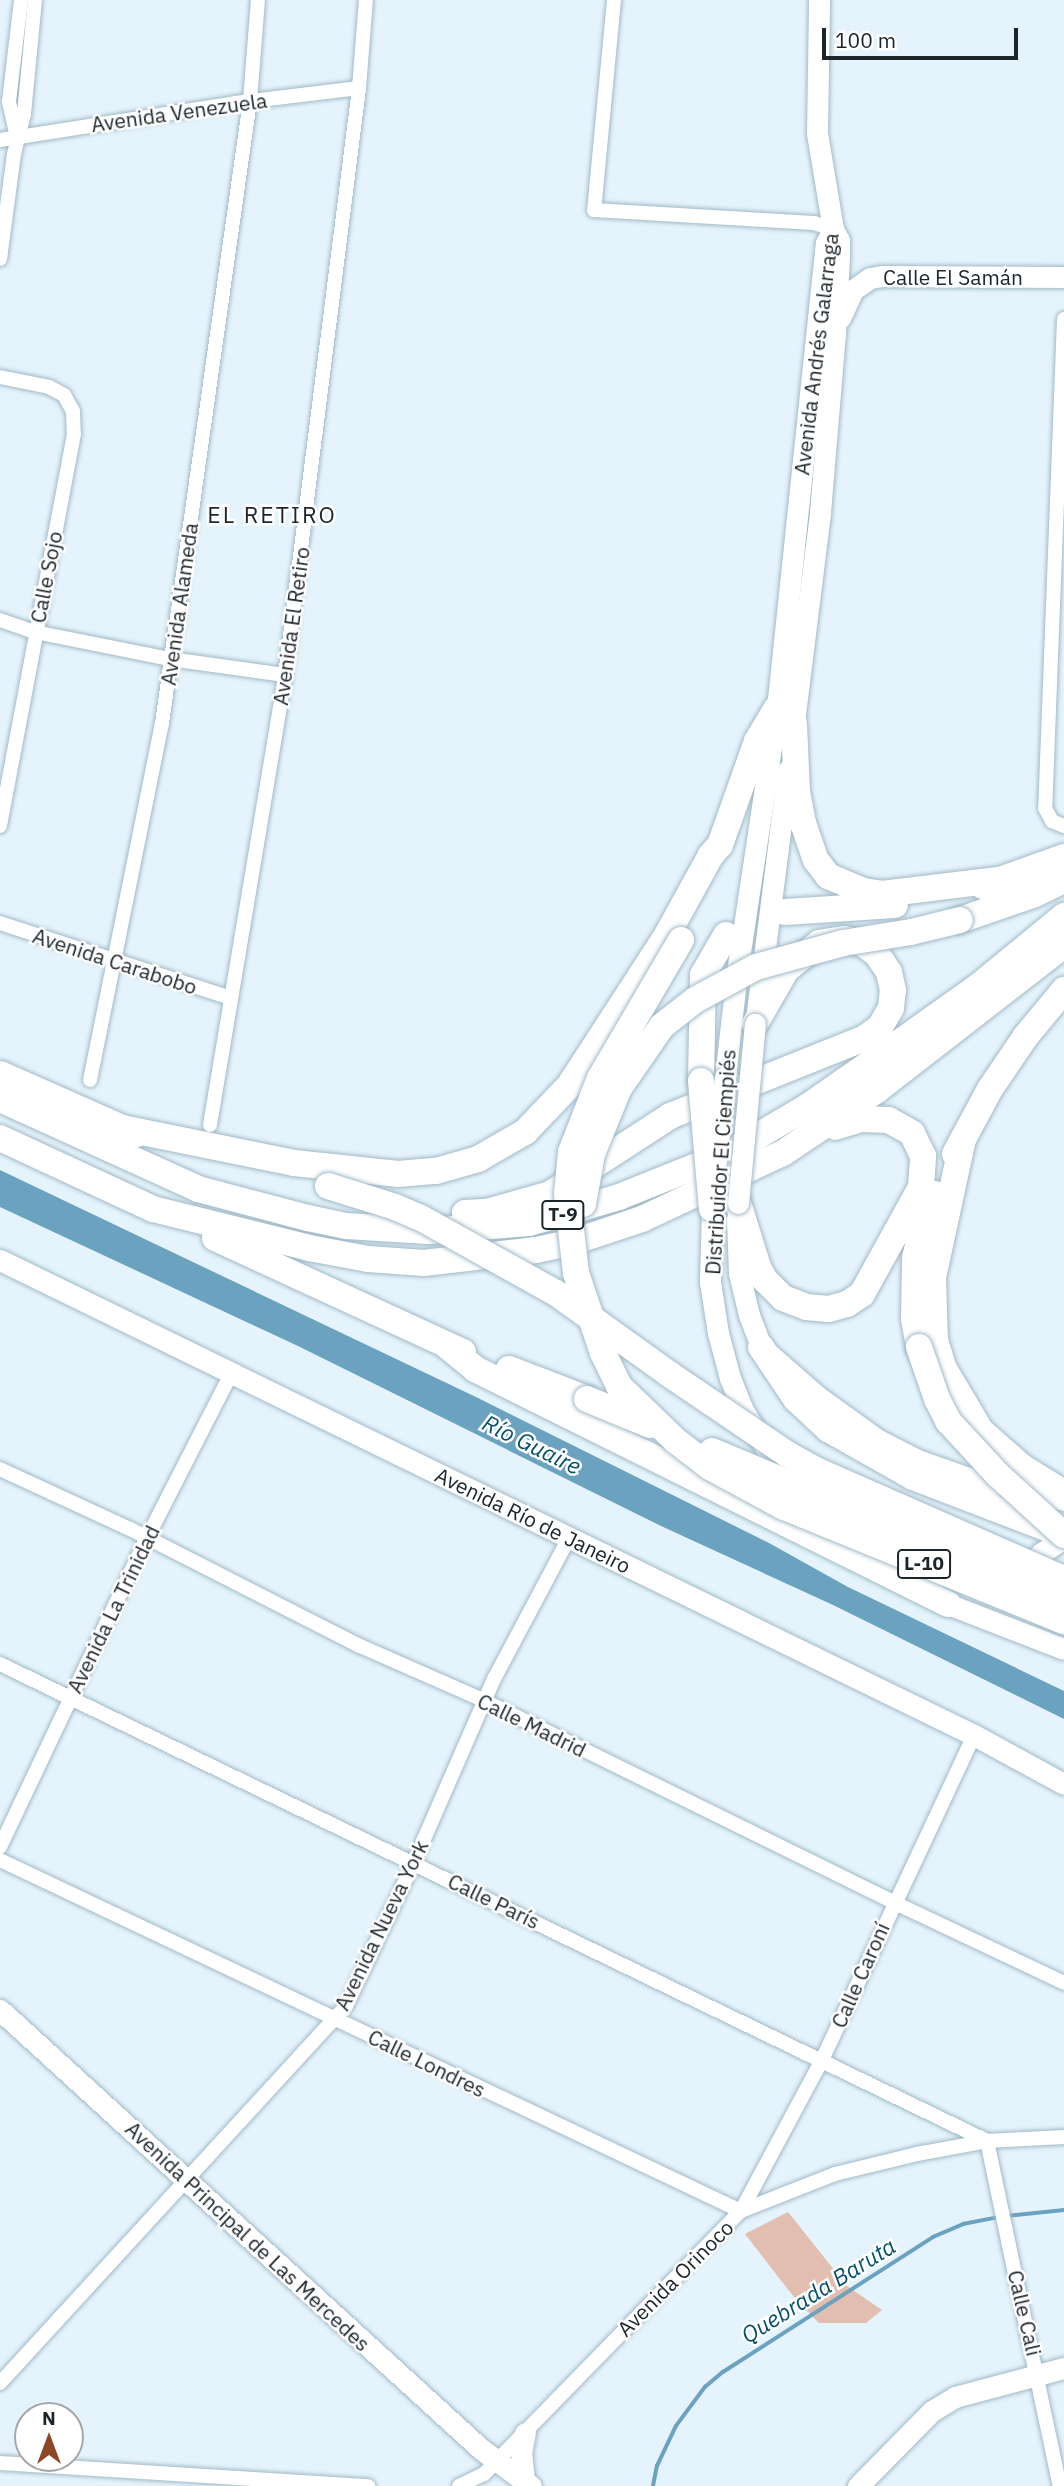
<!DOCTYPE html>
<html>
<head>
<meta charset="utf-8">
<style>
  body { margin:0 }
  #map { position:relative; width:1064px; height:2486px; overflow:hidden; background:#e5f4fc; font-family:"IBM Plex Sans",sans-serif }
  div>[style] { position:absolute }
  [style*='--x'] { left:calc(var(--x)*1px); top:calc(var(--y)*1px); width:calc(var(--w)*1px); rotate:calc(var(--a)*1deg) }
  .green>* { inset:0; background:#e1beaf }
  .water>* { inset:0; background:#6ba2bf }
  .stream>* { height:3.5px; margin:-1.75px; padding:0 1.75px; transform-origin:1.75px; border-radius:1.75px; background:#6ba2bf }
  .roads { filter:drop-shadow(0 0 2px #a1b9c7) drop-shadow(0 0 2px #a1b9c7) }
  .street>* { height:14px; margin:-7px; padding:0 7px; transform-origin:7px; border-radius:7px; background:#fff }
  .secondary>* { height:21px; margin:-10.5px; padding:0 10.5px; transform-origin:10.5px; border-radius:10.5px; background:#fff }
  .highway>* { height:26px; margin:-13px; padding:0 13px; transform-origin:13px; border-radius:13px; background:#fff }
  .bridges { filter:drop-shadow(0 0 2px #a1b9c7) drop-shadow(0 0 2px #a1b9c7) }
  .secondary-bridge>* { height:21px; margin:-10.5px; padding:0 10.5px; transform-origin:10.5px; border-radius:10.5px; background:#fff }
  .highway-bridge>* { height:26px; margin:-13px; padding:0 13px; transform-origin:13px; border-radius:13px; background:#fff }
  span { translate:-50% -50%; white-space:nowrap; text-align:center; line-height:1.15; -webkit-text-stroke:5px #fff; paint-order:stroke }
  .shield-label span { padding:2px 5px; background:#fff; border:2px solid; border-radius:5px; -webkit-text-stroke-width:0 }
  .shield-label { font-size:19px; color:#1c252a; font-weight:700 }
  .street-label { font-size:21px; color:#1c252a }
  .neighbourhood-label { font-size:23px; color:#1c252a; letter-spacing:2px }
  .water-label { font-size:23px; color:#04516e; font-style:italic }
  .north { position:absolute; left:14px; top:2402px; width:70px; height:70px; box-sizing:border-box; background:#fff; border:2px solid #a4a8aa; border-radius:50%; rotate:0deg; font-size:19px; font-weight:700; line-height:28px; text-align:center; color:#1c252a }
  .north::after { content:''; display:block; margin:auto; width:24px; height:32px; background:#8e4625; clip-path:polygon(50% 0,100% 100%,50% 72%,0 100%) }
  .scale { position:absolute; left:822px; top:28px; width:196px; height:32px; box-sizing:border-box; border:4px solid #1c252a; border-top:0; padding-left:9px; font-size:21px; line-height:24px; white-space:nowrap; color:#1c252a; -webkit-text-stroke:5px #fff; paint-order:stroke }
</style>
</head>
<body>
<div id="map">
  <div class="green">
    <div style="clip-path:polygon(788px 2212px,847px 2286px,882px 2310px,866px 2323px,819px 2323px,797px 2301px,745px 2234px)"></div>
  </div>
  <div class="water">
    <div style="clip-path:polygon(0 1170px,476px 1397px,769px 1543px,848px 1587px,1064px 1691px,1064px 1719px,833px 1605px,661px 1526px,298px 1346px,0 1207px)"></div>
  </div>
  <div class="stream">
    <div style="--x:1007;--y:2216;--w:57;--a:-6"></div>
    <div style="--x:653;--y:2486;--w:20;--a:-79"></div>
    <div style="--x:657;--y:2466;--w:44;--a:-64.6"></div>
    <div style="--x:676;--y:2426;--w:49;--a:-53.4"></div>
    <div style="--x:705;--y:2387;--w:23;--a:-40"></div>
    <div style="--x:723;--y:2372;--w:250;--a:-32.7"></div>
    <div style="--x:933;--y:2237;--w:33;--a:-23"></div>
    <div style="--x:963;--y:2224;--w:37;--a:-11"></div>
  </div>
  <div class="roads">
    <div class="street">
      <div style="--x:614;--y:0;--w:211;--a:95.4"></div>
      <div style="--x:594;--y:210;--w:220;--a:3.4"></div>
      <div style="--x:814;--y:223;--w:20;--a:18"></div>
      <div style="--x:17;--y:137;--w:37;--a:-103"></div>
      <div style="--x:9;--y:101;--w:102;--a:-83.2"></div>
      <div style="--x:0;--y:140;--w:238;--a:-8.9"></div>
      <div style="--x:235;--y:103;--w:125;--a:-6.9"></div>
      <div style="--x:0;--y:259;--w:106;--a:-82.4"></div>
      <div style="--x:14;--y:154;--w:41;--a:-76"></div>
      <div style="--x:24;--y:114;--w:115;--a:-84.5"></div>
      <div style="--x:1064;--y:319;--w:489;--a:92.2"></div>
      <div style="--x:1045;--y:808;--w:15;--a:62"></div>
      <div style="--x:1052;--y:821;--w:13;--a:23"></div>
      <div style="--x:0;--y:377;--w:50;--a:11.5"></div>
      <div style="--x:49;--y:387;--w:17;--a:28"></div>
      <div style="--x:64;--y:395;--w:18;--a:61"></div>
      <div style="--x:73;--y:411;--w:23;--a:88"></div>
      <div style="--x:74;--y:434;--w:399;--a:100.7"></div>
      <div style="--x:0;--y:620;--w:37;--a:19"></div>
      <div style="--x:35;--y:632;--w:138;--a:11.3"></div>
      <div style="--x:170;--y:659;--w:116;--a:7.9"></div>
      <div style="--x:0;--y:923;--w:243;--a:18"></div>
      <div style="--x:90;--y:1080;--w:364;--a:-78.6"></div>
      <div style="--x:162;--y:723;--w:628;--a:-81.95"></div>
      <div style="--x:250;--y:101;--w:101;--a:-85.5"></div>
      <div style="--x:210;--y:1125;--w:456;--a:-80.5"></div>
      <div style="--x:285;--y:675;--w:592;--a:-82.81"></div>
      <div style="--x:359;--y:88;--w:88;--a:-85.5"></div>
      <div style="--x:0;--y:1469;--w:143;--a:24.8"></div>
      <div style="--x:130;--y:1529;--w:258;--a:27"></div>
      <div style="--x:360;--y:1646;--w:137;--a:23.7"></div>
      <div style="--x:485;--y:1701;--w:455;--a:26.2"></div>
      <div style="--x:893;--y:1902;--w:189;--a:25.3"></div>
      <div style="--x:0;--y:1664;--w:1096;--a:25.79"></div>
      <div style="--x:0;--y:1847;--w:342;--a:-64.6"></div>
      <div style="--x:147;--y:1538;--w:184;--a:-62.9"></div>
      <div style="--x:0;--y:1860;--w:820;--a:25.35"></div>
      <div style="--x:987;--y:2141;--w:353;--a:78.1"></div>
      <div style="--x:741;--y:2211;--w:171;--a:-61.8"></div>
      <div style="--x:822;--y:2060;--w:359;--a:-64.9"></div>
      <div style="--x:0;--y:2383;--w:512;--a:-47.46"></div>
      <div style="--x:346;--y:2006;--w:159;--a:-64.7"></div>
      <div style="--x:414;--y:1862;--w:200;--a:-66.4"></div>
      <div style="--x:494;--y:1679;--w:160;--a:-62"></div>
      <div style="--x:0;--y:2463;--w:369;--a:3.6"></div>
      <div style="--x:459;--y:2486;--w:28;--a:-26"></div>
      <div style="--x:484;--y:2474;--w:368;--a:-45.7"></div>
      <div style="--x:741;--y:2211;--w:101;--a:-21.5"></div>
      <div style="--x:835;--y:2174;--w:84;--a:-13.7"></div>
      <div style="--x:917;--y:2154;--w:71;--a:-10.5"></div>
      <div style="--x:987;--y:2141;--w:77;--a:-3"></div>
    </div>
    <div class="secondary">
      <div style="--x:840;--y:318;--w:31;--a:-65"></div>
      <div style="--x:853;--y:290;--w:21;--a:-35"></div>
      <div style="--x:870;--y:278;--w:12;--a:-9"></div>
      <div style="--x:882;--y:276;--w:182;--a:0.3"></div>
      <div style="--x:792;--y:738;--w:228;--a:-82.9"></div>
      <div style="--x:820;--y:512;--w:178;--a:-85.2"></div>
      <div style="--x:835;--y:335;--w:79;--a:-87.1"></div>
      <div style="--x:839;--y:256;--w:16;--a:-90"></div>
      <div style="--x:839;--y:240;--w:10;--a:-119"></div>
      <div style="--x:756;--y:1019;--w:251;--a:-82.7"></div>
      <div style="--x:725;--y:1077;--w:106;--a:-83.5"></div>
      <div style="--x:737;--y:972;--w:267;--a:-81.4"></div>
      <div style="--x:777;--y:708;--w:468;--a:-84"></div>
      <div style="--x:826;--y:243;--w:16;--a:-63"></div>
      <div style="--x:833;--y:229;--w:97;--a:-99.5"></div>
      <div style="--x:817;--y:133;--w:133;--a:-89.1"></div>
      <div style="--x:712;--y:1209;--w:73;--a:91.6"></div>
      <div style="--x:710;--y:1282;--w:52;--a:81.1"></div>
      <div style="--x:718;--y:1333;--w:47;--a:75.1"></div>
      <div style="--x:730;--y:1378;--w:32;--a:68"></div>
      <div style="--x:742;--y:1408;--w:91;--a:59.5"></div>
      <div style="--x:737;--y:1219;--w:54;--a:87.9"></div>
      <div style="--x:739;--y:1273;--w:43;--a:76.6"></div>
      <div style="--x:749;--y:1315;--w:34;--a:69"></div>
      <div style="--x:761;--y:1347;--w:74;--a:41.2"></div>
      <div style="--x:817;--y:1396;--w:75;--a:35.8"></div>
      <div style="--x:878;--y:1440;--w:47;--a:26.6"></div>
      <div style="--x:920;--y:1461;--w:49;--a:19.2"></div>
      <div style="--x:966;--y:1477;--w:101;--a:13.2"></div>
      <div style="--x:0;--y:1260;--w:1084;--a:26"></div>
      <div style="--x:974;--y:1735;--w:102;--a:28.6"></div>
      <div style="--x:1028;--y:1580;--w:29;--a:-65"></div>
      <div style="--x:1040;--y:1554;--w:29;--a:-34"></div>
      <div style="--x:937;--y:1597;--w:13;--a:32"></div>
      <div style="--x:948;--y:1604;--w:124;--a:21.2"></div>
      <div style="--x:0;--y:2010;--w:651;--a:42.39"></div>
      <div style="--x:481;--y:2449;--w:62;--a:36.5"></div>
      <div style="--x:524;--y:2480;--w:27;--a:-96"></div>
      <div style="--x:521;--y:2453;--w:20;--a:-79"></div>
      <div style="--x:858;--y:2486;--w:105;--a:-45.4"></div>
      <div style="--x:932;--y:2411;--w:27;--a:-31"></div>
      <div style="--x:955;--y:2397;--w:113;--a:-14.9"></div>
    </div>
    <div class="highway">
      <div style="--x:794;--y:724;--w:68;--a:87.5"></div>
      <div style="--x:797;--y:792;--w:32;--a:79"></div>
      <div style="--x:803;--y:823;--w:39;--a:71"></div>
      <div style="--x:816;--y:860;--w:20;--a:53"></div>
      <div style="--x:828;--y:876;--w:39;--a:23"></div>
      <div style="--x:864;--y:891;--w:18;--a:9"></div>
      <div style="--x:882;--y:894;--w:117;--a:-6.9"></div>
      <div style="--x:983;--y:886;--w:86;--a:-19.7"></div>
      <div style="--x:785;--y:912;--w:110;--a:-3.6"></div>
      <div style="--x:960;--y:920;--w:79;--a:-19.1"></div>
      <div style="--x:1035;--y:894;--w:32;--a:-26"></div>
      <div style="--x:0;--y:1074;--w:149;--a:23.8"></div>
      <div style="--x:701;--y:1081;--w:106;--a:-88.9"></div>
      <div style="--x:703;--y:975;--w:46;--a:-60.1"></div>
      <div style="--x:0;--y:1099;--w:217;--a:24.4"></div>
      <div style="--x:198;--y:1189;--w:114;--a:14.8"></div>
      <div style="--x:308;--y:1218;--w:40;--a:12"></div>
      <div style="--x:347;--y:1226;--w:81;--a:3.5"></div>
      <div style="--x:428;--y:1231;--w:101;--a:-4.5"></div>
      <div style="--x:529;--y:1223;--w:94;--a:-16.1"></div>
      <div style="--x:619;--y:1197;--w:118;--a:-21.8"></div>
      <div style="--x:729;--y:1153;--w:91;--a:-30.5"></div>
      <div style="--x:807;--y:1107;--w:96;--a:-34.8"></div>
      <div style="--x:886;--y:1052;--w:115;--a:-35.5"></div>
      <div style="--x:980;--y:985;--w:109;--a:-39.4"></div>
      <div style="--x:122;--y:1128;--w:176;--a:11.5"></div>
      <div style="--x:294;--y:1163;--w:105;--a:6"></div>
      <div style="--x:398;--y:1174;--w:38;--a:-5"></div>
      <div style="--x:436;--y:1171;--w:44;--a:-15.9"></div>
      <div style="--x:478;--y:1159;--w:54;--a:-29.9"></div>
      <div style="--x:525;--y:1132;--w:64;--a:-46.3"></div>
      <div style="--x:569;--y:1086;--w:180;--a:-57"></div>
      <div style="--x:667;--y:935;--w:91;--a:-61.2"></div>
      <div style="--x:711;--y:855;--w:13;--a:-48"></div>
      <div style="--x:720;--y:845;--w:110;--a:-70.4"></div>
      <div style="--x:757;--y:741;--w:39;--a:-59"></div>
      <div style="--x:0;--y:1138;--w:169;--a:24.9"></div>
      <div style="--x:153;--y:1209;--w:161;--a:14"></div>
      <div style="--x:309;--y:1248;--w:60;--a:10.6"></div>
      <div style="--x:368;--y:1259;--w:56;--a:4.1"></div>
      <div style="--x:424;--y:1263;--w:113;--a:-6.6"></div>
      <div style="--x:536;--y:1250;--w:38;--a:-12"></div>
      <div style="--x:573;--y:1242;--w:73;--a:-18.4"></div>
      <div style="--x:642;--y:1219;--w:156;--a:-25.1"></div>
      <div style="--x:783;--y:1153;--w:113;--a:-33.8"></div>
      <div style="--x:877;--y:1090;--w:237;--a:-37.8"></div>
      <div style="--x:963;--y:1139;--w:142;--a:102.2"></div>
      <div style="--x:933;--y:1278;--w:62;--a:88.2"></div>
      <div style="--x:935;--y:1340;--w:30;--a:73"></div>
      <div style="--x:944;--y:1369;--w:72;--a:59.2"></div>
      <div style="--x:981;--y:1431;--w:55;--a:41.3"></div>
      <div style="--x:1022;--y:1467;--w:49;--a:31.8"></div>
      <div style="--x:955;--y:1154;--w:74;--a:-61.7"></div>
      <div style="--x:990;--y:1089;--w:64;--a:-55.8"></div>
      <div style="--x:1026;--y:1036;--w:60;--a:-50.4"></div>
      <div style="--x:738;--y:1203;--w:67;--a:72.6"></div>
      <div style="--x:758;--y:1267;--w:15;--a:62"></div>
      <div style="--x:765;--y:1280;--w:25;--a:45"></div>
      <div style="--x:783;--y:1298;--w:25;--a:21"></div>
      <div style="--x:806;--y:1307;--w:23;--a:5"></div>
      <div style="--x:829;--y:1309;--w:19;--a:-16"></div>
      <div style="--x:847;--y:1304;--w:18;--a:-34"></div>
      <div style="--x:862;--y:1294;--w:122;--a:-61.1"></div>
      <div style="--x:921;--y:1187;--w:31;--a:-86"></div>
      <div style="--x:923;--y:1156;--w:25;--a:-116"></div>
      <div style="--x:912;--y:1133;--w:26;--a:-151"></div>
      <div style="--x:889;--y:1120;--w:28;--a:-178"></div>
      <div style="--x:861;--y:1119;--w:27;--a:163"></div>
      <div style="--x:465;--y:1213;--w:22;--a:-3"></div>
      <div style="--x:487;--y:1212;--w:66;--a:-15.9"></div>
      <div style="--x:550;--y:1194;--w:143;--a:-33"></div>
      <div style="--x:670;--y:1116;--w:210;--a:-21.8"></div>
      <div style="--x:865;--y:1038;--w:19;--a:-36"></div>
      <div style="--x:880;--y:1027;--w:22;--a:-60"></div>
      <div style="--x:891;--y:1008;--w:18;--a:-84"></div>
      <div style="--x:893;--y:990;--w:18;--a:-103"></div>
      <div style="--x:889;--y:972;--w:22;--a:-124"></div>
      <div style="--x:877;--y:954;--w:19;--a:-144"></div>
      <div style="--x:862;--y:943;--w:18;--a:-167"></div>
      <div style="--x:844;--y:939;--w:25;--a:171"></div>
      <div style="--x:819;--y:943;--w:43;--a:140.7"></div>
      <div style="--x:786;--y:970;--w:62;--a:119.9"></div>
      <div style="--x:215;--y:1238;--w:273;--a:24.7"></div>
      <div style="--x:447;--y:1346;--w:36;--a:39"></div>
      <div style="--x:475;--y:1369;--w:528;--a:26.42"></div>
      <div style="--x:761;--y:1347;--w:63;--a:56.1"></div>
      <div style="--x:796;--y:1399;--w:44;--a:43.2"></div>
      <div style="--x:828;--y:1429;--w:98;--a:29.5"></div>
      <div style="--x:913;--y:1477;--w:162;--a:21"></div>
      <div style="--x:919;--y:1347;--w:29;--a:-100"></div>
      <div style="--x:914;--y:1318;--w:60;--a:-89"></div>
      <div style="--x:915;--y:1258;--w:52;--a:-76.8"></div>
      <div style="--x:927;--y:1207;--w:15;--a:-62"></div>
      <div style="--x:509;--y:1369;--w:84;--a:21"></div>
    </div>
  </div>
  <div class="bridges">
    <div class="secondary-bridge">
      <div style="--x:716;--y:1162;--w:85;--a:-84"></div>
      <div style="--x:738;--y:1203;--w:180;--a:-84.6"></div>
    </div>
    <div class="highway-bridge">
      <div style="--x:681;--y:940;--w:160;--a:120.4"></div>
      <div style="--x:600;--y:1078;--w:79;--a:111.4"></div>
      <div style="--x:571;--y:1152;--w:42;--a:95.4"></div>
      <div style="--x:567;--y:1194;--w:80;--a:83.5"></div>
      <div style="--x:576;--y:1273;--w:84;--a:71.4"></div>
      <div style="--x:603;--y:1353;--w:37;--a:64"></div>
      <div style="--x:619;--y:1386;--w:79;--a:44"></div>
      <div style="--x:676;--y:1441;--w:43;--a:37.4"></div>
      <div style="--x:710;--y:1467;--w:84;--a:28.4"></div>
      <div style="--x:784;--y:1507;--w:302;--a:22.2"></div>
      <div style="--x:701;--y:1081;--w:128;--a:85.1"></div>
      <div style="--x:328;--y:1186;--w:70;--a:17.4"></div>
      <div style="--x:395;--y:1207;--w:28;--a:23"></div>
      <div style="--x:421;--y:1218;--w:154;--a:29.1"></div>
      <div style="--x:556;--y:1293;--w:139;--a:35.6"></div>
      <div style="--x:669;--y:1374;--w:143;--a:34.1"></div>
      <div style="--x:787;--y:1454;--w:38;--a:29"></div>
      <div style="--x:820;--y:1472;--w:266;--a:23.7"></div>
      <div style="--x:583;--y:1204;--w:51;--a:-79.8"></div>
      <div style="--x:592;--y:1154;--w:71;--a:-67.8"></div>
      <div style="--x:619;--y:1088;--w:75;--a:-55.3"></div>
      <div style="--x:662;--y:1026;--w:42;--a:-38.2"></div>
      <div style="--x:695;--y:1000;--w:69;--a:-28.4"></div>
      <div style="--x:756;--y:967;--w:90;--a:-15.4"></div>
      <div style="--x:843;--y:943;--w:69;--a:-9.2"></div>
      <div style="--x:911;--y:932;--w:50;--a:-13.8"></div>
      <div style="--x:919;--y:1347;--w:55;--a:70.9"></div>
      <div style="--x:937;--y:1399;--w:25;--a:63"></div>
      <div style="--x:948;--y:1421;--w:74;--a:47.2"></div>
      <div style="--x:998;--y:1475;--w:89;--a:42.3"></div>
      <div style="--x:587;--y:1399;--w:68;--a:22.4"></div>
      <div style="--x:712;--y:1451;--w:382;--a:22.8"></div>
    </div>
  </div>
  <div class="shield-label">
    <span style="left:563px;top:1215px">T-9</span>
    <span style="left:924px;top:1564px">L-10</span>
  </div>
  <div class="street-label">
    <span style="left:179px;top:112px;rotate:-8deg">Avenida Venezuela</span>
    <span style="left:953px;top:277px">Calle El Samán</span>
    <span style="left:816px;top:354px;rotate:-83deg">Avenida Andrés Galarraga</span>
    <span style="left:46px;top:577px;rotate:-79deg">Calle Sojo</span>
    <span style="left:179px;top:604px;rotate:-82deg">Avenida Alameda</span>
    <span style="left:291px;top:626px;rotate:-82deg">Avenida El Retiro</span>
    <span style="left:115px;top:961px;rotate:18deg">Avenida Carabobo</span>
    <span style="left:720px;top:1162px;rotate:-86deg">Distribuidor El Ciempiés</span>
    <span style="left:533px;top:1520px;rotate:26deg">Avenida Río de Janeiro</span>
    <span style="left:113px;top:1609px;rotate:-64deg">Avenida La Trinidad</span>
    <span style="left:532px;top:1725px;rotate:26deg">Calle Madrid</span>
    <span style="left:494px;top:1901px;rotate:26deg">Calle París</span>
    <span style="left:381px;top:1925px;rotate:-64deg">Avenida Nueva York</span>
    <span style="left:860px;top:1975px;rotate:-66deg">Calle Caroní</span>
    <span style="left:427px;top:2063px;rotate:26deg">Calle Londres</span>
    <span style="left:248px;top:2236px;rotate:43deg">Avenida Principal de Las Mercedes</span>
    <span style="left:675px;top:2278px;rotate:-45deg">Avenida Orinoco</span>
    <span style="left:1025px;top:2313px;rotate:77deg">Calle Cali</span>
  </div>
  <div class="neighbourhood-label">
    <span style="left:272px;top:514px">EL RETIRO</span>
  </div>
  <div class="water-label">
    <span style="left:532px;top:1444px;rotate:26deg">Río Guaire</span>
    <span style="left:818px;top:2290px;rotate:-32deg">Quebrada Baruta</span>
  </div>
  <div class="north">N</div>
  <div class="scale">100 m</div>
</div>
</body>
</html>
